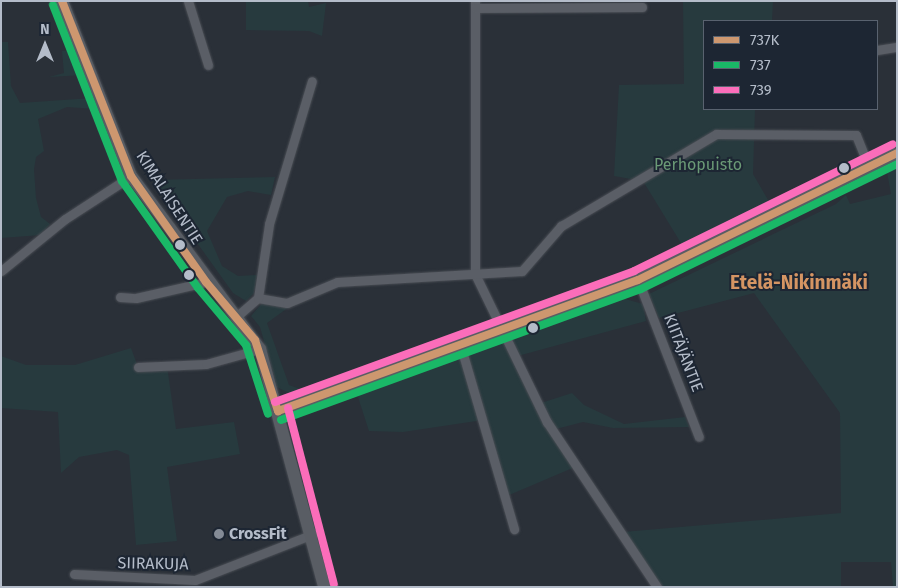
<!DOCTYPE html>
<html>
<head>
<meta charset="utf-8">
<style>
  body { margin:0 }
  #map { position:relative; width:898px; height:588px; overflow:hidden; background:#2a3038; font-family:"Fira Sans",sans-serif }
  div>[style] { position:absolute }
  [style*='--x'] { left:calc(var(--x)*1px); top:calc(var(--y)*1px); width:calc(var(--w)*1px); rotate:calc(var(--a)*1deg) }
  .green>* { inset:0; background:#273a3e }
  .roads { filter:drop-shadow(0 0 1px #484c53) drop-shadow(0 0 1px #484c53) }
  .street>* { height:9px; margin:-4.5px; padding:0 4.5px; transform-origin:4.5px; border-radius:4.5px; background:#5a5e66 }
  .secondary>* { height:12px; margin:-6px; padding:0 6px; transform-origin:6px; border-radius:6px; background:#595d64 }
  .bus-1>* { height:8px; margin:-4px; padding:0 4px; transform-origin:4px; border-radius:4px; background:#cd976f }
  .bus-2>* { height:8px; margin:-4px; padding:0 4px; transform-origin:4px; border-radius:4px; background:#1ab867 }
  .bus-3>* { height:8px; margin:-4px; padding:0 4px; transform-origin:4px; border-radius:4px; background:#fb6dba }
  .dots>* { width:14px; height:14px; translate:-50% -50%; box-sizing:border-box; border:2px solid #1d2633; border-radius:50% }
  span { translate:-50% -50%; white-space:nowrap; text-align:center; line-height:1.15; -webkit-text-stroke:4px #1d2633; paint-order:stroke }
  .park-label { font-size:16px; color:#6b9a76 }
  .street-label { font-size:16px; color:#b4bcc9 }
  .poi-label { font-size:16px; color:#b4bcc9; font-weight:700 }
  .left { translate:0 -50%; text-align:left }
  .quarter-label { font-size:19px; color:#d59563; font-weight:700 }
  .frame { position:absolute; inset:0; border:2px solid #b4bcc9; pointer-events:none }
  .legend { position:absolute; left:703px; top:20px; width:175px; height:90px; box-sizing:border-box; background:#1d2633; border:1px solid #59626f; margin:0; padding:6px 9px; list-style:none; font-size:15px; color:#b4bcc9 }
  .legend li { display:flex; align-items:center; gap:10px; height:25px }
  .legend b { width:25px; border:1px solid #59626f }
  .north { position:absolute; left:20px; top:20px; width:50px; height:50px; -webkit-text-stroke:4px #1d2633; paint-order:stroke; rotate:0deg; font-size:14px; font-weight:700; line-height:20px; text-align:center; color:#b4bcc9 }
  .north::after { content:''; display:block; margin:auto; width:18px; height:22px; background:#b4bcc9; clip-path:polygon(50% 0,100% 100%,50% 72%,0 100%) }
</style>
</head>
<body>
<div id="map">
  <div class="green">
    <div style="clip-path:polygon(246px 1px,308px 1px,309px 7px,326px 3px,322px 36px,309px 31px,246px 30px)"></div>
    <div style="clip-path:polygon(683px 1px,773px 1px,772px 21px,704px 21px,704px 109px,755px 109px,753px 174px,771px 205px,684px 248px,643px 181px,614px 176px,619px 85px,684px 84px)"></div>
    <div style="clip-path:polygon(1px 42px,8px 42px,11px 86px,20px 103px,92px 98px,96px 109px,67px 107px,38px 119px,44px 151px,36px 157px,34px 169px,36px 198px,41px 217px,50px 224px,41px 235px,1px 238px)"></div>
    <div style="clip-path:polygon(74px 50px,83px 75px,49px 77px,64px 73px,62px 51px)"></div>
    <div style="clip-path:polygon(897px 165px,897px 587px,893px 587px,891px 562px,841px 562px,841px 587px,663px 587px,623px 532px,841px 513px,840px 413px,754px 293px,659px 318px,649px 294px,836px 204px,846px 195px,850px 204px,891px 194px,887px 172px)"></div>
    <div style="clip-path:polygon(275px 177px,271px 195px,248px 191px,227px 197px,207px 231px,222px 266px,238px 276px,257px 275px,254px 293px,246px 301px,233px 293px,152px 180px)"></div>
    <div style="clip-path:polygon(618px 297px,643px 304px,646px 321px,514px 357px,538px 404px,572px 393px,584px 405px,624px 424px,685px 417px,689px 427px,613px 428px,583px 422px,552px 430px,575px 467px,507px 496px,483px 420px,403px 432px,369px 431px,355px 388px)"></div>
    <div style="clip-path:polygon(265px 300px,289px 307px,267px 323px,289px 385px,300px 389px,351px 373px,352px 377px,303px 394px,293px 395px,277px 387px,260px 327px,251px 316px)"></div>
    <div style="clip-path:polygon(131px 348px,138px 367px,167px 366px,176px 429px,234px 422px,240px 454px,167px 467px,177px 541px,136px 545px,129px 455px,117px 450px,79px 457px,61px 473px,58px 412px,1px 408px,1px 356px,26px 365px,75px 365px)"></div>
  </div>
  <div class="roads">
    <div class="street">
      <div style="--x:188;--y:1;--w:67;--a:72.6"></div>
      <div style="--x:475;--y:1;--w:273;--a:90"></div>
      <div style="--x:475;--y:274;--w:165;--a:64.1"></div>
      <div style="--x:547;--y:422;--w:198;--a:56.3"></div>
      <div style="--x:475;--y:8;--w:167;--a:-0.3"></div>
      <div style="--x:877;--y:50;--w:20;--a:-9"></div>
      <div style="--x:1;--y:271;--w:82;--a:-39.1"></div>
      <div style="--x:65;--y:219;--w:79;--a:-33.1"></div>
      <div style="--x:638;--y:280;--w:168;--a:68.8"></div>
      <div style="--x:120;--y:297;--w:16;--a:4"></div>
      <div style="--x:136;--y:298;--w:72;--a:-12.9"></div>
      <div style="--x:258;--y:298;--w:29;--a:10"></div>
      <div style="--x:287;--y:303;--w:54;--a:-22.8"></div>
      <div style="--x:337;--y:282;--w:185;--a:-3.4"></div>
      <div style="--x:522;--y:271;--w:60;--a:-49.1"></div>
      <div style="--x:561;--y:226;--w:180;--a:-30.7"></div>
      <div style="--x:716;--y:134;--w:140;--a:0.4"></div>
      <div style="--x:856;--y:135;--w:35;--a:68"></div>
      <div style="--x:236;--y:317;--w:29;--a:-41"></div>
      <div style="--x:258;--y:298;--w:75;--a:-81.5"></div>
      <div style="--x:269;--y:224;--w:149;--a:-73.3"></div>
      <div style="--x:460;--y:344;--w:193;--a:73.7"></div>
      <div style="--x:138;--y:367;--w:68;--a:-2.5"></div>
      <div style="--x:206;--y:364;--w:56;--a:-15.5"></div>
      <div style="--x:74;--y:574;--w:121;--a:2.8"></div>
      <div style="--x:195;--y:580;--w:127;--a:-21.3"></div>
    </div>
    <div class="secondary">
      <div style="--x:62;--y:1;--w:188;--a:68.5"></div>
      <div style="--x:131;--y:176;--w:216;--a:53.3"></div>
      <div style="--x:260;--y:349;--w:246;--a:74.9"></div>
      <div style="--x:278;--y:411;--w:383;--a:-20"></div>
      <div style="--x:638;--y:280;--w:288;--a:-26.1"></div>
    </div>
  </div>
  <div class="bus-1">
    <div style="--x:62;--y:1;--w:188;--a:68.5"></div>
    <div style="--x:131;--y:176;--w:130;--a:54.7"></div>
    <div style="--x:206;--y:282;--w:76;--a:49.8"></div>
    <div style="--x:255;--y:340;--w:75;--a:72.1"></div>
    <div style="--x:278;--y:411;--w:383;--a:-20"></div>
    <div style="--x:638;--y:280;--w:288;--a:-26.1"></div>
  </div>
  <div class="bus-2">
    <div style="--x:53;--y:5;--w:189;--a:68.6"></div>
    <div style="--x:122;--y:181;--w:131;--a:54.6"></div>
    <div style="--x:198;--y:288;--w:75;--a:49.9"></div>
    <div style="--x:246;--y:345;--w:72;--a:72.3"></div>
    <div style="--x:281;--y:420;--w:383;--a:-20"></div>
    <div style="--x:641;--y:289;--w:285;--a:-26"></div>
  </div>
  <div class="bus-3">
    <div style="--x:275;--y:402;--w:382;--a:-20"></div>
    <div style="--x:634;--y:271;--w:288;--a:-26.1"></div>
    <div style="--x:288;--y:408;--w:182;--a:75.4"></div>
  </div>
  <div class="dots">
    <div style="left:844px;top:168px;background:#b4bcc9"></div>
    <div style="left:180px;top:245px;background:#b4bcc9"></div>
    <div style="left:189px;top:275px;background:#b4bcc9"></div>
    <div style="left:533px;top:328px;background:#b4bcc9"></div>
    <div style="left:219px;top:534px;background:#848b96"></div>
  </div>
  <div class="park-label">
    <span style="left:698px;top:165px">Perhopuisto</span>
  </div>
  <div class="street-label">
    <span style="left:169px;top:198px;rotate:57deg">KIMALAISENTIE</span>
    <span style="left:683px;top:353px;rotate:69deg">KIITÄJÄNTIE</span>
    <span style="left:153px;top:564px;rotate:1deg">SIIRAKUJA</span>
  </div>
  <div class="poi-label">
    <span class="left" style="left:229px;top:534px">CrossFit</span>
  </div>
  <div class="quarter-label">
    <span style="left:799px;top:283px">Etelä-Nikinmäki</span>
  </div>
  <div class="frame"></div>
  <ul class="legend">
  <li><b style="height:6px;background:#cd976f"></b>737K</li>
  <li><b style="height:6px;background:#1ab867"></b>737</li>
  <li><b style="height:6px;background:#fb6dba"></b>739</li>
  </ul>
  <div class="north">N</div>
</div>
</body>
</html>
